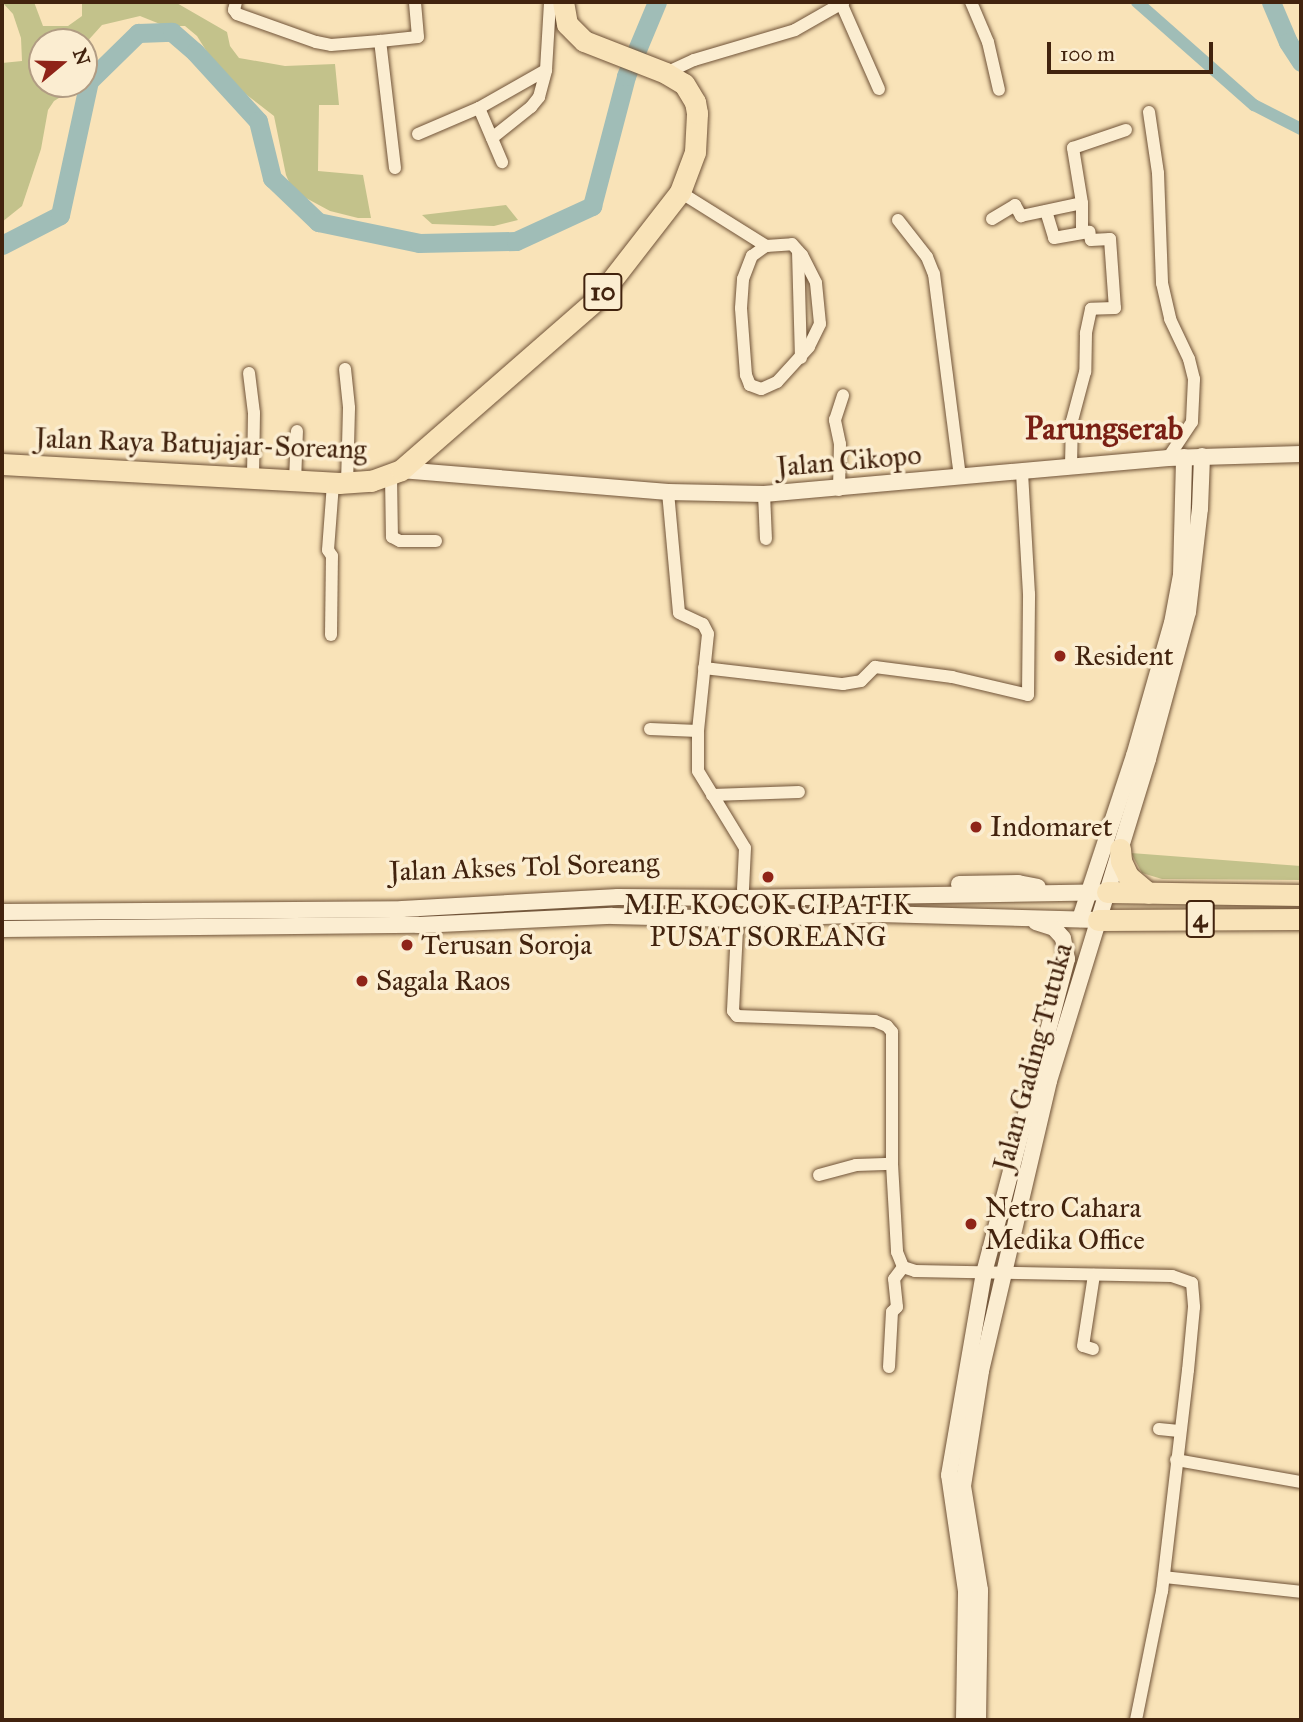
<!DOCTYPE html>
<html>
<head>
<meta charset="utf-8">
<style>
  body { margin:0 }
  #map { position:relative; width:1303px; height:1722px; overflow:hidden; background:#f9e3b8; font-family:"IM FELL Great Primer",serif }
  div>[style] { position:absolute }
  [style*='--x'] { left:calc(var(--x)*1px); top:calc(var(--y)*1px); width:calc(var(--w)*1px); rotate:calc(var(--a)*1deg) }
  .green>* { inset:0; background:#c3c28b }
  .canal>* { height:12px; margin:-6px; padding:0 6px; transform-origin:6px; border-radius:6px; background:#a0bdb7 }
  .river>* { height:19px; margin:-9.5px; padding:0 9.5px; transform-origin:9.5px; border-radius:9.5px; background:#a0bdb7 }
  .roads { filter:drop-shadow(0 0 2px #705338) drop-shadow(0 0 2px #705338) }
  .street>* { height:12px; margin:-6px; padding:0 6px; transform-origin:6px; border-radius:6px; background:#fbedd1 }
  .secondary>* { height:16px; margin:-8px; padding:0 8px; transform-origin:8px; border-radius:8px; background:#fbedd1 }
  .highway>* { height:21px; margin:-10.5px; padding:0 10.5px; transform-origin:10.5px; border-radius:10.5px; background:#f9e3b8 }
  .dots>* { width:19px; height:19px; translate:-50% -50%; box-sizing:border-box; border:4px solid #fbedd1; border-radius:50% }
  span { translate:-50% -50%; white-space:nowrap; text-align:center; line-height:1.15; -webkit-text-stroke:7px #fbedd1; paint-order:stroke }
  .shield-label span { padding:2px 5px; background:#fbedd1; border:2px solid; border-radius:5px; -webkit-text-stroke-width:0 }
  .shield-label { font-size:26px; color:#42230e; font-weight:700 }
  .street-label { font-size:28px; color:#42230e }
  .poi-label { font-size:28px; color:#42230e }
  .left { translate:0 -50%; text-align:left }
  .quarter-label { font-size:32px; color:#7a1f14; font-weight:700 }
  .frame { position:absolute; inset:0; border:4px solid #42230e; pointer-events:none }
  .north { position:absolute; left:28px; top:28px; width:70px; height:70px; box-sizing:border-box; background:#fbedd1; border:2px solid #b19c83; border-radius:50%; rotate:71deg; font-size:19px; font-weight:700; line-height:28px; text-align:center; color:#42230e }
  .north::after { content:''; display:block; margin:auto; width:24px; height:32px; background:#8f2418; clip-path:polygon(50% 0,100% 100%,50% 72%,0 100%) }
  .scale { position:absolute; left:1047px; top:42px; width:166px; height:32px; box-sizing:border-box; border:4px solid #42230e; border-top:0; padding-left:9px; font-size:21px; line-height:24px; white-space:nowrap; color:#42230e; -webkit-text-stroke:5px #fbedd1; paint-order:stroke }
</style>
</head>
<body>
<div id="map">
  <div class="green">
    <div style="clip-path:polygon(2px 2px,34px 2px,43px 26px,68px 26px,82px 16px,82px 2px,175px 2px,227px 32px,230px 46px,239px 58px,285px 66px,335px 64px,339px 105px,319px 105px,318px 171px,363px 175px,371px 218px,358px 218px,330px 211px,293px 191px,286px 175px,274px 116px,239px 89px,212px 60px,197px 36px,185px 26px,165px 26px,140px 16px,102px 25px,84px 45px,84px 42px,42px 42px,42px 84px,70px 84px,67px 93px,54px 101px,48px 110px,41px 149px,22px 206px,2px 222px,2px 63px,22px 61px,21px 38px,13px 14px)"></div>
    <div style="clip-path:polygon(506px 205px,518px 220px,494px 226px,432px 224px,422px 215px)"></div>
    <div style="clip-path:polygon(1131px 853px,1301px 866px,1301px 880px,1162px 879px,1142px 873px)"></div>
  </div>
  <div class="canal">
    <div style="--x:1137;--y:2;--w:156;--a:41.4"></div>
    <div style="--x:1254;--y:105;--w:53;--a:27.1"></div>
  </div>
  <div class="river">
    <div style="--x:1271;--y:2;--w:43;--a:67"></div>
    <div style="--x:1288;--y:42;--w:24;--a:57"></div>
    <div style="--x:2;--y:245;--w:65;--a:-27.3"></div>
    <div style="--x:60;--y:215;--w:137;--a:-77.8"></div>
    <div style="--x:89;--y:81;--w:69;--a:-44.4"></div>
    <div style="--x:138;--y:33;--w:34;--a:-2"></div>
    <div style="--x:172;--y:32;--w:30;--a:41"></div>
    <div style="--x:195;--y:52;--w:93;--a:47.6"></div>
    <div style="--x:258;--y:121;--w:59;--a:76.2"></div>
    <div style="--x:272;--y:178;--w:64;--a:43.7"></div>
    <div style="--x:318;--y:222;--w:103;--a:11.7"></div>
    <div style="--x:419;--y:243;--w:97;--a:-1.2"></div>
    <div style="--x:516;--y:241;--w:84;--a:-24.7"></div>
    <div style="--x:592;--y:206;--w:134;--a:-75.3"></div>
    <div style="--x:626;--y:76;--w:80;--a:-67.3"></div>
  </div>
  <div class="roads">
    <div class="street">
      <div style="--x:236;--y:2;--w:8;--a:104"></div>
      <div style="--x:234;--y:10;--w:5;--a:53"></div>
      <div style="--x:237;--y:14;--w:84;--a:19.5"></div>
      <div style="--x:316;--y:42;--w:15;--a:11"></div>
      <div style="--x:331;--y:45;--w:49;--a:-4.7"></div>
      <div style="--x:971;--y:2;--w:43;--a:67"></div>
      <div style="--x:988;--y:42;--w:49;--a:77.1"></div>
      <div style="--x:841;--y:3;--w:94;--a:66.2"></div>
      <div style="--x:666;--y:73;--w:31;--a:-25"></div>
      <div style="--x:694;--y:60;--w:105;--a:-16.5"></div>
      <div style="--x:795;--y:30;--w:56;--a:-29.7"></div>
      <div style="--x:479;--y:108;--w:59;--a:66.9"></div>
      <div style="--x:1149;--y:112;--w:62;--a:81.6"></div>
      <div style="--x:1158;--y:173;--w:110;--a:87.9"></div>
      <div style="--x:1162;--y:283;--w:37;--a:77"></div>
      <div style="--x:1170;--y:319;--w:44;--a:64.6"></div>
      <div style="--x:1189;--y:359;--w:21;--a:76"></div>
      <div style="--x:1194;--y:379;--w:43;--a:92.7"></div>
      <div style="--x:1192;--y:422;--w:43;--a:123.7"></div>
      <div style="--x:418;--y:134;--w:66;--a:-23.1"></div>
      <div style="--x:479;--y:108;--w:77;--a:-29.6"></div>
      <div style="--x:546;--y:70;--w:68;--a:-86.6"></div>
      <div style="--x:492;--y:138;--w:50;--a:-38.5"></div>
      <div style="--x:531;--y:107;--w:13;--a:-51"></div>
      <div style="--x:539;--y:97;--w:28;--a:-75"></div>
      <div style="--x:395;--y:168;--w:128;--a:-96.7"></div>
      <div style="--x:380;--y:41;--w:38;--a:-6"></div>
      <div style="--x:418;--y:37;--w:35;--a:-95"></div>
      <div style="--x:680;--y:192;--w:102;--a:32.1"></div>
      <div style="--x:766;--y:246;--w:26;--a:-4"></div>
      <div style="--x:792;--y:244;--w:15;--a:48"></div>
      <div style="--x:802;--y:255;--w:31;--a:63"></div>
      <div style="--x:816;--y:283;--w:41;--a:84.4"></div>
      <div style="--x:820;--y:324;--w:25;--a:116"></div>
      <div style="--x:809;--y:347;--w:47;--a:132.4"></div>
      <div style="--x:777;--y:382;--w:17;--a:156"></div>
      <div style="--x:761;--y:389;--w:12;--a:-160"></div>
      <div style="--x:750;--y:385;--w:11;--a:-112"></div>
      <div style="--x:746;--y:375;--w:67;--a:-94.3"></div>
      <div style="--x:741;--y:308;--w:29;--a:-86"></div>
      <div style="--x:743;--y:279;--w:25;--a:-69"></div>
      <div style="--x:752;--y:256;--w:17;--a:-36"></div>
      <div style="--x:1082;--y:203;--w:56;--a:-99.3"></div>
      <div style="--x:1073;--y:148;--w:56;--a:-18.8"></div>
      <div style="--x:1046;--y:211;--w:28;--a:73"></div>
      <div style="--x:1054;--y:238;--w:36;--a:-10"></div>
      <div style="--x:1089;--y:232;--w:8;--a:76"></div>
      <div style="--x:1091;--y:240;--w:19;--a:-3"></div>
      <div style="--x:1110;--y:239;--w:69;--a:85.9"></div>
      <div style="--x:1115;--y:308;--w:24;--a:178"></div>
      <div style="--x:1091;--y:309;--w:25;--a:102"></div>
      <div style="--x:1086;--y:333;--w:39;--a:91"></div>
      <div style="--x:1085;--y:372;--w:51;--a:104.9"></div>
      <div style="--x:1072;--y:421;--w:45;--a:91.3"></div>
      <div style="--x:992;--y:219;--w:27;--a:-31"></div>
      <div style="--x:1015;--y:205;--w:13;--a:61"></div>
      <div style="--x:1021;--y:216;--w:62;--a:-12"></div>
      <div style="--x:1082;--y:203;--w:29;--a:90"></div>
      <div style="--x:898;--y:220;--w:47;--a:51.9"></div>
      <div style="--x:927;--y:257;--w:18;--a:68"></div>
      <div style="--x:934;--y:274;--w:205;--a:82.7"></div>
      <div style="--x:798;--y:251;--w:107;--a:88.4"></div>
      <div style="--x:345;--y:369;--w:39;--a:84"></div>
      <div style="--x:349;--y:408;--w:75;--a:91.5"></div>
      <div style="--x:249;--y:373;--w:40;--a:82.9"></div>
      <div style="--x:254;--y:413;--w:66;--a:90.9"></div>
      <div style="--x:391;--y:476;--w:61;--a:89.1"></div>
      <div style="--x:392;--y:537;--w:9;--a:27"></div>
      <div style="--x:400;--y:541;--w:36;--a:0"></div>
      <div style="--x:295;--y:482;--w:51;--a:-87.8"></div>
      <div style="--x:839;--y:490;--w:46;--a:-88.8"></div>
      <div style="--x:840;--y:444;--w:25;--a:-102"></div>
      <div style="--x:835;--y:420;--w:26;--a:-72"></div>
      <div style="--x:668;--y:492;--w:121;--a:84.8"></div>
      <div style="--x:679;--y:613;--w:26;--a:25"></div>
      <div style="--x:703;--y:624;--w:11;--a:63"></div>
      <div style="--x:708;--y:634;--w:98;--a:95.9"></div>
      <div style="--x:698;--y:731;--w:40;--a:90"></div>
      <div style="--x:698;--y:771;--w:90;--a:58.6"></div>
      <div style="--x:745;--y:848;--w:41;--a:92.8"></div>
      <div style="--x:764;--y:494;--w:45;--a:87.5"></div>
      <div style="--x:331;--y:635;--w:79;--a:-89.3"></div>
      <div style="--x:332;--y:556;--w:7;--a:-124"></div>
      <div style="--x:328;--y:550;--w:67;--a:-85.7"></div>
      <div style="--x:704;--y:668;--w:140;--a:6.6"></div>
      <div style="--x:843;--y:684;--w:18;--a:-9"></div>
      <div style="--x:861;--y:681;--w:20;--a:-45"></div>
      <div style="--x:875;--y:667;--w:78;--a:7.4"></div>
      <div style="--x:952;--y:677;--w:78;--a:13.3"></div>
      <div style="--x:1028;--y:695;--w:101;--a:-89.4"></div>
      <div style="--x:1029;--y:594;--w:123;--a:-93.3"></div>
      <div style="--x:650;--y:729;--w:48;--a:2.4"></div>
      <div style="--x:712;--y:795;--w:87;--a:-2"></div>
      <div style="--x:737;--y:929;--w:82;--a:92.8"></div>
      <div style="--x:733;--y:1011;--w:6;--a:51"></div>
      <div style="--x:737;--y:1016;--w:138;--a:2.1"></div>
      <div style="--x:875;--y:1021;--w:13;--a:23"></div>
      <div style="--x:887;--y:1026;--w:8;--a:50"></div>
      <div style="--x:892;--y:1032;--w:132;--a:90"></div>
      <div style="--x:892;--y:1164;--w:88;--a:86.7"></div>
      <div style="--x:897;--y:1252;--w:16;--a:68"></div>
      <div style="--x:903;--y:1267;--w:13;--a:18"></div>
      <div style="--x:915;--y:1271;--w:257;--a:1.1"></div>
      <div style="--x:1172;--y:1276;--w:21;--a:19"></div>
      <div style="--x:1192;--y:1283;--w:24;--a:85"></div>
      <div style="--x:1194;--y:1307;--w:63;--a:95.4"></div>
      <div style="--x:1188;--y:1370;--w:223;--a:96.7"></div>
      <div style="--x:1162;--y:1591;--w:132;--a:101.4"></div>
      <div style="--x:819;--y:1175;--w:38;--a:-15"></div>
      <div style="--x:856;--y:1165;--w:36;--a:-2"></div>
      <div style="--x:1093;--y:1349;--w:10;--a:-163"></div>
      <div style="--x:1083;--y:1346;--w:72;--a:-81.2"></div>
      <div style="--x:889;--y:1367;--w:55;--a:-86.9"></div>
      <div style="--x:892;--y:1312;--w:7;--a:-45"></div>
      <div style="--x:897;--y:1307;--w:28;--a:-96"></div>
      <div style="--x:894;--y:1279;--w:15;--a:-53"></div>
      <div style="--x:1159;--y:1429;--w:20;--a:6"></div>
      <div style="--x:1176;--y:1460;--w:127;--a:10"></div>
      <div style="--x:1164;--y:1577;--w:138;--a:6.2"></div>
    </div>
    <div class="secondary">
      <div style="--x:401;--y:470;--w:268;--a:4.7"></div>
      <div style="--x:668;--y:492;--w:96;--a:1.2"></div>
      <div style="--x:764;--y:494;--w:406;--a:-5.1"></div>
      <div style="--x:1168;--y:458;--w:133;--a:-1.7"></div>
      <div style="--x:959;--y:884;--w:59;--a:-1"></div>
      <div style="--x:1018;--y:883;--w:20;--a:11"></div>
      <div style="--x:2;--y:912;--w:400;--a:-0.4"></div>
      <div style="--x:402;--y:909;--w:216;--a:-3.2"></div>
      <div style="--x:618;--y:897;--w:124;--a:0.5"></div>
      <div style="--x:742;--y:898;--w:365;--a:-0.9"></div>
      <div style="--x:1080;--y:919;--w:172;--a:-71.7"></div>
      <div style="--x:1134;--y:756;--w:138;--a:-74.1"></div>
      <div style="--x:1172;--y:623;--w:49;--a:-79.4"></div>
      <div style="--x:1181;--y:575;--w:118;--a:-88.5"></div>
      <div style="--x:2;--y:929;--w:416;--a:-0.6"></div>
      <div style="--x:418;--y:925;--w:194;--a:-2.7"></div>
      <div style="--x:612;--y:916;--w:126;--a:1.4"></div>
      <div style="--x:738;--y:919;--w:141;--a:-2"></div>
      <div style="--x:879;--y:914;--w:219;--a:1.6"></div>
      <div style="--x:964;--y:1720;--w:129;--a:-89.1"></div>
      <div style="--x:966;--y:1591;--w:117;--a:-98.3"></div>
      <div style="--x:949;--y:1475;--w:205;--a:-80.2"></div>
      <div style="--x:984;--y:1273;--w:325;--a:-75.2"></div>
      <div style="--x:1067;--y:959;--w:21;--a:-101"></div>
      <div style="--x:1063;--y:938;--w:13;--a:-132"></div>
      <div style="--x:1054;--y:928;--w:19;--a:-162"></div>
      <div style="--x:978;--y:1720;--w:130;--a:-89.1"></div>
      <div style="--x:980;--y:1590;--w:105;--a:-99.3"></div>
      <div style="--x:963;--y:1486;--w:116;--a:-81.1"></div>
      <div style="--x:981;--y:1371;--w:298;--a:-76.8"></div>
      <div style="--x:1049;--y:1081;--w:337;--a:-72.9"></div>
      <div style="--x:1148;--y:759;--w:152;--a:-74.8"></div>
      <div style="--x:1188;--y:612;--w:104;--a:-83.4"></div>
      <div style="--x:1200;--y:509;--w:53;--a:-87.8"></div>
    </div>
    <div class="highway">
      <div style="--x:2;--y:464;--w:338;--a:3.2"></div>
      <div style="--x:339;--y:483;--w:32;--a:-4"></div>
      <div style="--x:371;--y:481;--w:32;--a:-20"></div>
      <div style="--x:401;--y:470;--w:260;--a:-41.1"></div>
      <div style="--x:597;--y:299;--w:135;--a:-52.2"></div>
      <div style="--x:680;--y:192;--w:43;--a:-69.4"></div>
      <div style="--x:695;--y:152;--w:39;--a:-87"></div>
      <div style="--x:697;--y:113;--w:11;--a:-100"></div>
      <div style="--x:695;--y:102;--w:21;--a:-121"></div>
      <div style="--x:684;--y:84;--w:21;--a:-149"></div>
      <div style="--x:666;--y:73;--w:88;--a:-158.7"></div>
      <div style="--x:584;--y:41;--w:24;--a:-135"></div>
      <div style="--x:567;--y:24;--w:22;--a:-100"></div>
      <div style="--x:1120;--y:849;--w:12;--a:85"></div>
      <div style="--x:1121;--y:861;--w:17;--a:65"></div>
      <div style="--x:1128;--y:876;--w:26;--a:40"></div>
      <div style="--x:1107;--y:892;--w:194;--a:0.9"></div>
      <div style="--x:1098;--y:920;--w:203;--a:-0.3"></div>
    </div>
  </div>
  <div class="dots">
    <div style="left:1060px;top:656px;background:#8f2418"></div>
    <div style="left:976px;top:827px;background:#8f2418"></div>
    <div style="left:768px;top:877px;background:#8f2418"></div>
    <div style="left:407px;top:945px;background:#8f2418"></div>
    <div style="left:362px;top:981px;background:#8f2418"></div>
    <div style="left:971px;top:1224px;background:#8f2418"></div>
  </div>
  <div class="shield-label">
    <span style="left:603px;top:292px">10</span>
    <span style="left:1200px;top:919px">4</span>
  </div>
  <div class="street-label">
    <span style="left:201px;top:444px;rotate:2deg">Jalan Raya Batujajar-Soreang</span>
    <span style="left:849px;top:461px;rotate:-5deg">Jalan Cikopo</span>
    <span style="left:524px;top:867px;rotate:-2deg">Jalan Akses Tol Soreang</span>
    <span style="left:1033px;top:1057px;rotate:-75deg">Jalan Gading Tutuka</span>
  </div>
  <div class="poi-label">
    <span class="left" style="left:1074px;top:656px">Resident</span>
    <span class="left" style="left:990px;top:827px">Indomaret</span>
    <span style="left:768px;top:921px">MIE KOCOK CIPATIK<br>PUSAT SOREANG</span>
    <span class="left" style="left:421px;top:945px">Terusan Soroja</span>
    <span class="left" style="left:376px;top:981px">Sagala Raos</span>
    <span class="left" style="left:985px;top:1224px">Netro Cahara<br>Medika Office</span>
  </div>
  <div class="quarter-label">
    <span style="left:1104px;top:429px">Parungserab</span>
  </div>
  <div class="frame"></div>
  <div class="north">N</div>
  <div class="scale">100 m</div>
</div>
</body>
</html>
